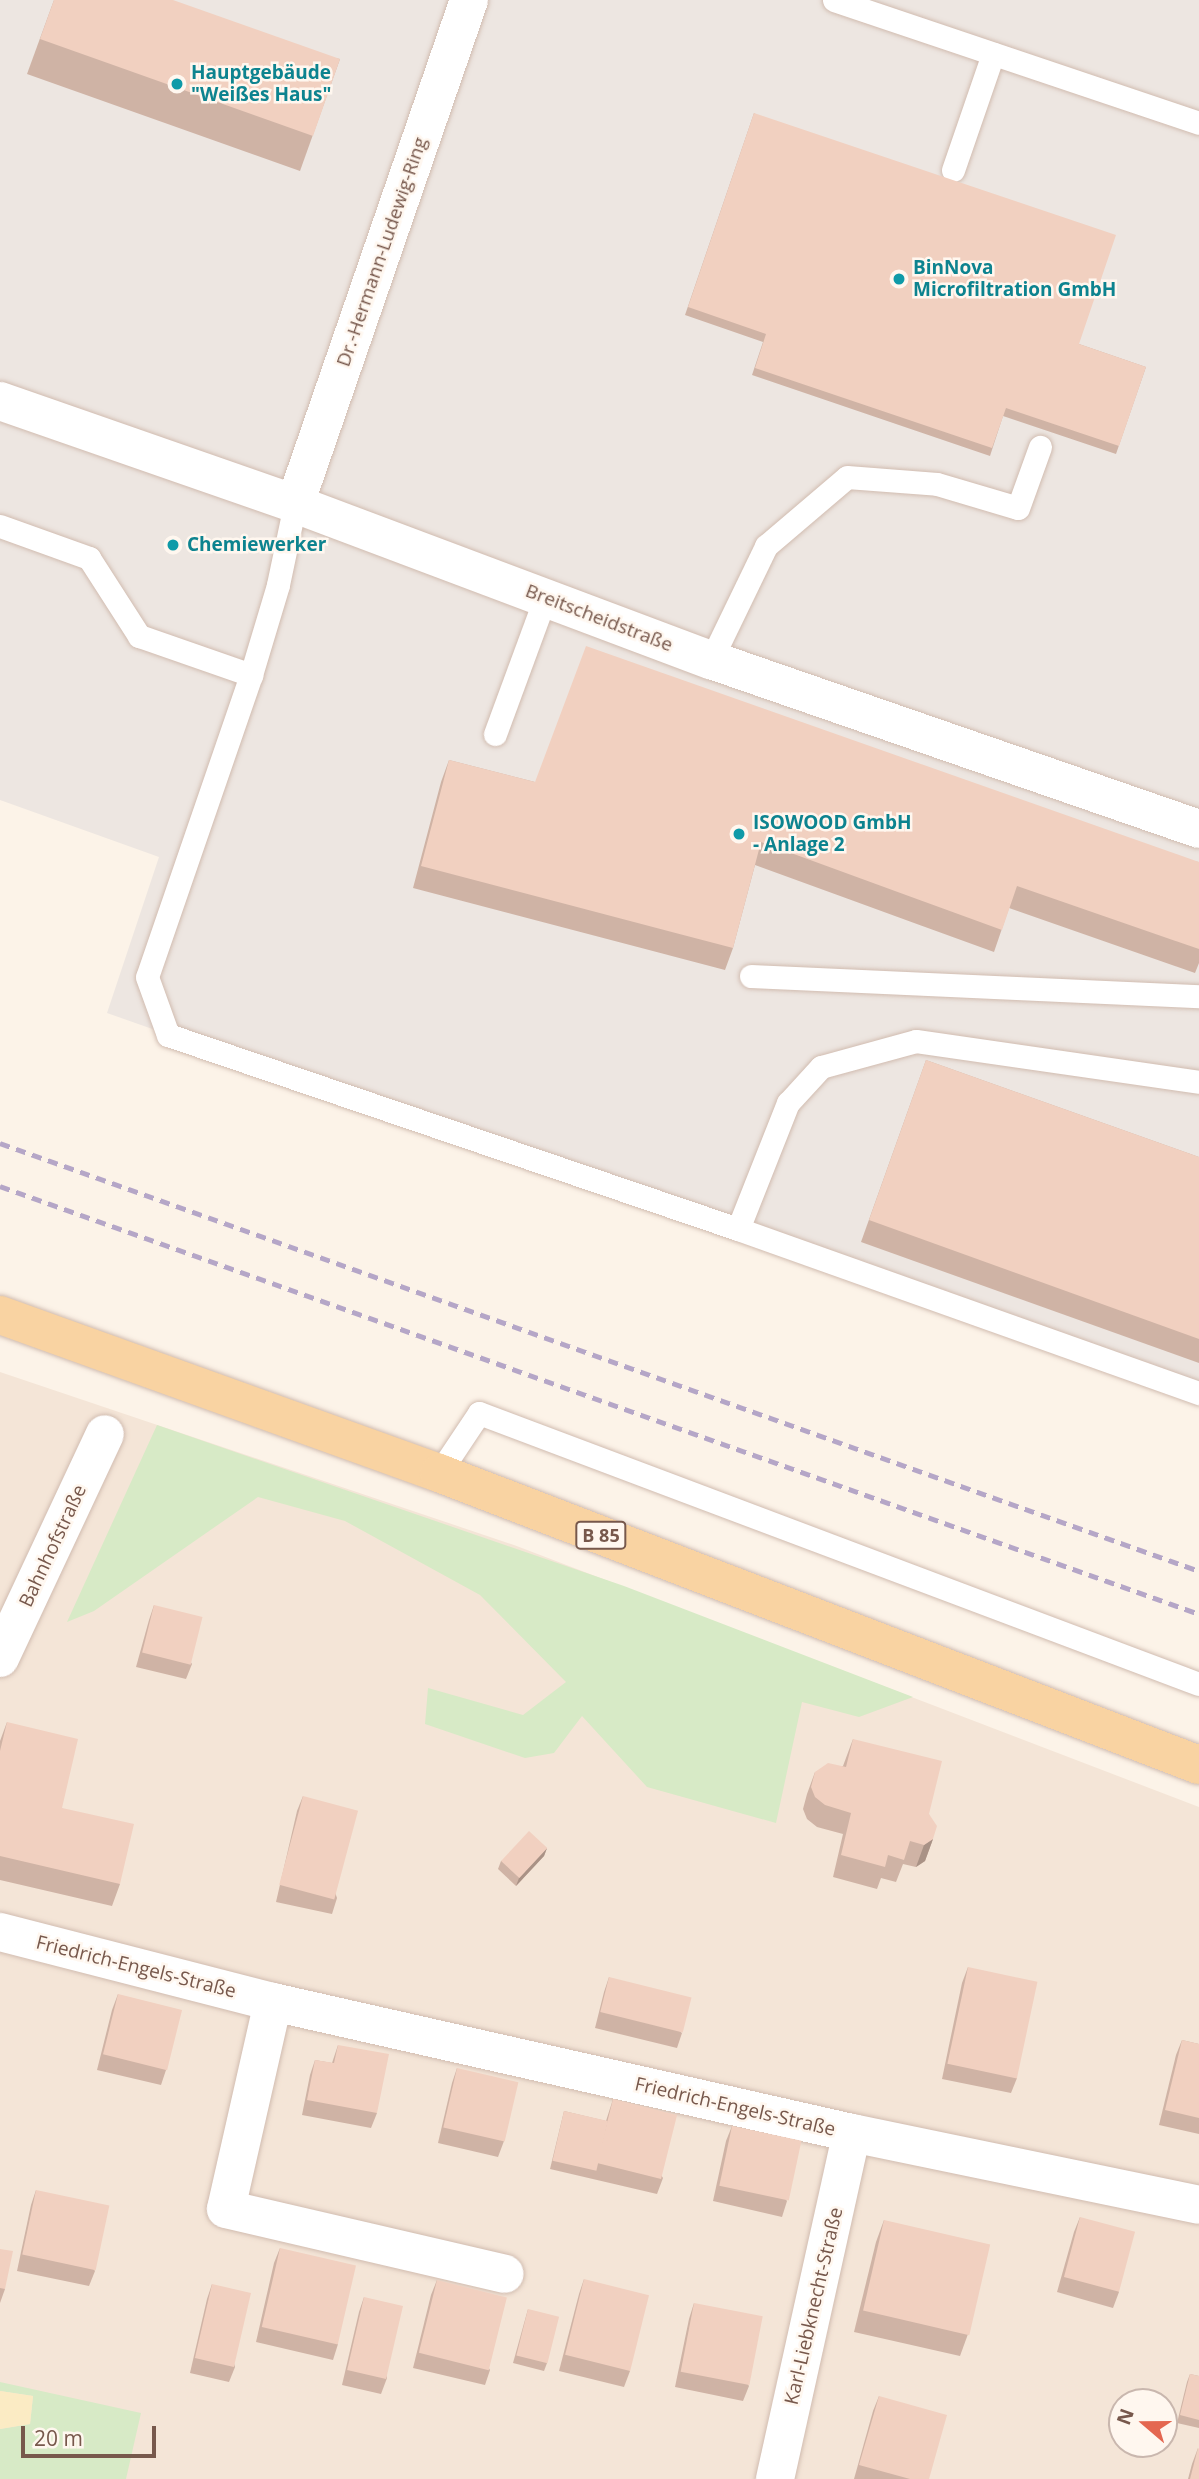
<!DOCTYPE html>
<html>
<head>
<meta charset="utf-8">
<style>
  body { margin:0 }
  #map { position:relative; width:1199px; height:2479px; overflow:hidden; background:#fcf3e8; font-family:"Open Sans",sans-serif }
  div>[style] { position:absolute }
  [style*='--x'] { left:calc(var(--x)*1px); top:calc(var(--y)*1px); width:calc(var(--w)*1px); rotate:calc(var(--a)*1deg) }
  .residential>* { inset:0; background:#f4e5d7 }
  .industrial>* { inset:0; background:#ede6e1 }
  .green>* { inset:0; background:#d7eac6 }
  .sand>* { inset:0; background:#fbebc4 }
  .roads { filter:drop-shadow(0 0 2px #d1bcb0) drop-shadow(0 0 2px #d1bcb0) }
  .service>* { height:23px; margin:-11.5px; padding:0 11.5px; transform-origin:11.5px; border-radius:11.5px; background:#fff }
  .minor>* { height:38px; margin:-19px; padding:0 19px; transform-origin:19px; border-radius:19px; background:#fff }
  .primary>* { height:38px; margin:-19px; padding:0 19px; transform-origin:19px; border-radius:19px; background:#f9d3a2 }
  .rail>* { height:5px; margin-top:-2.5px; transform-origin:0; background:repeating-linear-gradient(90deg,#b5a6c7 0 10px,transparent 0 17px) }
  .wall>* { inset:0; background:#cfb3a5 }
  .shaded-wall>* { inset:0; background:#a99286 }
  .building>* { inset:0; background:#f1d0c0; transform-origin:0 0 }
  .dots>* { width:19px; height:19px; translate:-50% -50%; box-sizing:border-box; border:4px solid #fff7ef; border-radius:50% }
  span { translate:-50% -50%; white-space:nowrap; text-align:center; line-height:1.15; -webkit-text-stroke:5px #fff7ef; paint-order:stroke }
  .shield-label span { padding:2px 5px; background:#fff7ef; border:2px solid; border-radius:5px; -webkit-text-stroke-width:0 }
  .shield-label { font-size:18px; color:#77584c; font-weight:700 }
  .culture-label { font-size:19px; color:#0d838f; font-weight:700 }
  .left { translate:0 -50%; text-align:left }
  .street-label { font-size:19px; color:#77584c }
  .north { position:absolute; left:1108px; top:2388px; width:70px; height:70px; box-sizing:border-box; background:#fff7ef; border:2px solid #c9b7ae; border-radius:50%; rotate:290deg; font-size:19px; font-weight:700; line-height:28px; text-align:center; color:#77584c }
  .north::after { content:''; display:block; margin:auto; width:24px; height:32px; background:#e46750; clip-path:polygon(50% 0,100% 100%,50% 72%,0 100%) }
  .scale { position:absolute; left:21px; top:2426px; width:135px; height:32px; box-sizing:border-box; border:4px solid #77584c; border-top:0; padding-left:9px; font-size:21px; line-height:24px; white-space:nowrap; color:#77584c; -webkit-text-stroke:5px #fff7ef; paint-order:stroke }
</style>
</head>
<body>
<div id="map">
  <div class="residential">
    <div style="clip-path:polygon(evenodd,0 1372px,514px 1545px,1199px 1807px,1199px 2479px,0 2479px,0 1372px,1122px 2402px,1164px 2402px,1164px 2444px,1122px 2444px,1122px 2402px)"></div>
  </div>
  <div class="industrial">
    <div style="clip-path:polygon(0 0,1199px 0,1199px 1398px,107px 1013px,159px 857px,0 800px)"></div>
  </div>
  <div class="green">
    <div style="clip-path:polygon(157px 1425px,624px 1586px,913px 1697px,859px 1717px,802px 1702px,776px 1823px,647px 1787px,582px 1716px,554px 1753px,525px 1758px,425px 1724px,428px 1688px,523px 1715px,566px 1682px,480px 1595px,345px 1521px,258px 1497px,94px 1611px,67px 1622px)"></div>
    <div style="clip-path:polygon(0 2382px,141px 2413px,126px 2479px,0 2479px,0 2429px,30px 2424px,33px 2396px,0 2391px)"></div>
  </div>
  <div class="sand">
    <div style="clip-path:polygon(0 2391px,33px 2396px,30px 2424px,0 2429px)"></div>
  </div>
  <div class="roads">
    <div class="service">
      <div style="--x:834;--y:0;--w:385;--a:18.6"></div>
      <div style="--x:953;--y:170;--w:123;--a:-71"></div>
      <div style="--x:295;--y:504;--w:83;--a:101.9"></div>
      <div style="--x:278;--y:585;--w:94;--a:106.7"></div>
      <div style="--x:251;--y:675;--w:319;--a:109"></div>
      <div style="--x:147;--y:977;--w:62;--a:70.1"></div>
      <div style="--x:168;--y:1035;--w:602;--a:18.8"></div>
      <div style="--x:738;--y:1229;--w:489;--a:19.6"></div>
      <div style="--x:0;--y:526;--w:95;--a:19.8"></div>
      <div style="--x:89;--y:558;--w:93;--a:57.3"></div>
      <div style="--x:139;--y:636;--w:119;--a:19.2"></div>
      <div style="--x:711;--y:660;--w:127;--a:-64.2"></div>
      <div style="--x:766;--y:546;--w:106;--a:-40.4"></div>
      <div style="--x:847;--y:477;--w:90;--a:4.4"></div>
      <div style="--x:937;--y:484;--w:84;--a:16.5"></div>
      <div style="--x:1018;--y:508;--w:65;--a:-70.2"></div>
      <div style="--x:495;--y:734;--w:145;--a:-69.8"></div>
      <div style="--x:751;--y:976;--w:448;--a:2.6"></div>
      <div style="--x:738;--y:1229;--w:136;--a:-68.4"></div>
      <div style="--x:788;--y:1103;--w:49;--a:-47.5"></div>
      <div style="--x:821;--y:1067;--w:98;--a:-15.3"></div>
      <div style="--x:916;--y:1041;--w:286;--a:8.2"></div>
      <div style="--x:439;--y:1473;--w:72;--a:-56.3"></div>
      <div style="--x:479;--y:1413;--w:769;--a:20.63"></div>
    </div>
    <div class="minor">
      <div style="--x:0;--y:401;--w:312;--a:19.2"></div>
      <div style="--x:295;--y:504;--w:444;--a:20.6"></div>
      <div style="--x:711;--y:660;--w:516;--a:19.1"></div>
      <div style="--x:295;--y:504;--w:533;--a:-70.95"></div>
      <div style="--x:0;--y:1658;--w:247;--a:-64.9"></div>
      <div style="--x:0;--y:1932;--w:282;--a:14.4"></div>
      <div style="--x:273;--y:2002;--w:594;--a:12.75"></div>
      <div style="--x:852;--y:2133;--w:354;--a:11.7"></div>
      <div style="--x:273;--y:2002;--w:212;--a:102.8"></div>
      <div style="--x:226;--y:2209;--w:286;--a:13.1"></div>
      <div style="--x:775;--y:2479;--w:354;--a:-77.5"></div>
    </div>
    <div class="primary">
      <div style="--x:0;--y:1315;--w:467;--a:19.8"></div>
      <div style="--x:439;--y:1473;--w:814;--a:21.02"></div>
    </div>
  </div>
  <div class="rail">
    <div style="--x:0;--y:1143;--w:1273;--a:19.64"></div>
    <div style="--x:0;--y:1186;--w:1273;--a:19.64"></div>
  </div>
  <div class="wall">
    <div style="clip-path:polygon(54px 0,340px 59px,300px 171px,27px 74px)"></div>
    <div style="clip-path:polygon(754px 113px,1079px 344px,1146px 367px,1116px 454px,1003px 416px,990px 456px,752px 375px,763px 342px,685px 315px)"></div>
    <div style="clip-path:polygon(449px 760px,535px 782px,1199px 862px,1199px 963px,1195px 973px,1009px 908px,994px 952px,755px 865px,733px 948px,725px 970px,413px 888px,441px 782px)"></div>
    <div style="clip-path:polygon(926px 1060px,1199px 1157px,1199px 1363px,861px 1242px)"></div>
    <div style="clip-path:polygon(154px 1605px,192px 1664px,186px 1679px,136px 1667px,149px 1620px)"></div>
    <div style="clip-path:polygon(7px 1722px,62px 1808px,120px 1884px,112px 1906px,0 1880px,0 1741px)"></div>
    <div style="clip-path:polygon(853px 1739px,929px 1814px,933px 1839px,925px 1861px,916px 1867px,903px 1864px,896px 1882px,881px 1878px,877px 1889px,833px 1877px,843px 1834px,817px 1827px,807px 1819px,803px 1809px,807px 1794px,815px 1772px,843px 1766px)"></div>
    <div style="clip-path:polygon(303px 1796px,337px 1898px,332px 1914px,276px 1902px,297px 1811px)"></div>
    <div style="clip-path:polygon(547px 1848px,544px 1856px,516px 1886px,498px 1869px,501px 1861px)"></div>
    <div style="clip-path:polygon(968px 1967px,1017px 2078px,1011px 2093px,942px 2079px,962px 1983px)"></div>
    <div style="clip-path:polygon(609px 1977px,682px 2033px,677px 2048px,595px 2028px,604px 1992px)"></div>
    <div style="clip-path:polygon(118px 1994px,166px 2070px,161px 2085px,97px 2070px,112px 2010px)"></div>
    <div style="clip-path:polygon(1182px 2040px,1199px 2044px,1199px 2134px,1159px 2125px,1176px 2055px)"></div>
    <div style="clip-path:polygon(338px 2045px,377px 2113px,371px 2128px,302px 2115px,310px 2075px,315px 2060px,332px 2063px)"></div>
    <div style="clip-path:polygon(457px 2068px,504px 2141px,498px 2157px,438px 2143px,452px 2083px)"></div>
    <div style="clip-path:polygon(613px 2099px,663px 2178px,657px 2194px,550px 2169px,564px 2111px,606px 2121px)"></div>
    <div style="clip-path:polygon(732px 2126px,787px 2201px,782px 2217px,713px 2201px,726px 2141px)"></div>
    <div style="clip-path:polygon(36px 2190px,95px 2271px,89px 2286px,17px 2271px,31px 2205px)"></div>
    <div style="clip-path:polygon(1080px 2217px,1119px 2292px,1113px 2308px,1057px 2292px,1074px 2232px)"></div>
    <div style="clip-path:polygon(884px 2220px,968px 2334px,960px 2356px,854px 2332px,876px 2242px)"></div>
    <div style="clip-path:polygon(280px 2248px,338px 2344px,333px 2360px,256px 2342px,274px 2263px)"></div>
    <div style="clip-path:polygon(0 2249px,5px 2289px,0 2303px)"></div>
    <div style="clip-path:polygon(584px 2279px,630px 2371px,624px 2387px,559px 2371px,579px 2294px)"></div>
    <div style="clip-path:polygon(437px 2280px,490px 2370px,485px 2385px,413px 2368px,431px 2295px)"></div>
    <div style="clip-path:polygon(212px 2284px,235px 2367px,229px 2382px,190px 2373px,207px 2299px)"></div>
    <div style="clip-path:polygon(364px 2297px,387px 2378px,381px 2394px,342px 2385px,359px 2312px)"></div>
    <div style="clip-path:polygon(694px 2303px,749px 2386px,743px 2401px,675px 2387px,689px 2319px)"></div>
    <div style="clip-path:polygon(528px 2309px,547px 2363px,544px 2371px,513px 2363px)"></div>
    <div style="clip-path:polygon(1190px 2374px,1199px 2376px,1199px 2428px,1177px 2423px,1187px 2382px)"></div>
    <div style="clip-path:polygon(879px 2396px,929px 2479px,854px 2479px,873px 2411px)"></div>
    <div style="clip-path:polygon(1198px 2448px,1199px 2479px,1188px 2479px,1192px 2464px)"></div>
  </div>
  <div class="shaded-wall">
    <div style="clip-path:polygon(933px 1839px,925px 1861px,916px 1867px,924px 1845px)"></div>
    <div style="clip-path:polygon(547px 1848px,544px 1856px,516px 1886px,519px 1878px)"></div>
  </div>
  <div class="building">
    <div style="clip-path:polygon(54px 0,173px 0,340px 59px,313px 136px,40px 39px)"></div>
    <div style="clip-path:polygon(754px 113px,1116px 235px,1079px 344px,1146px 367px,1119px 446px,1006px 408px,992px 448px,755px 368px,766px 334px,688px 307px)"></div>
    <div style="clip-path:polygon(586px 646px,1199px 862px,1199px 949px,1017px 886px,1002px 930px,761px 842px,733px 948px,421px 866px,449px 760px,535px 782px)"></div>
    <div style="clip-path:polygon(926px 1060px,1199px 1157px,1199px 1339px,869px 1220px)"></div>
    <div style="left:154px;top:1605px;width:50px;height:49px;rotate:14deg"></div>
    <div style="clip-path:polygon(7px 1722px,78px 1739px,62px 1808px,134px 1824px,120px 1884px,0 1856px,0 1751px)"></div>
    <div style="clip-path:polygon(853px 1739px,942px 1761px,929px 1814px,937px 1826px,933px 1839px,924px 1845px,910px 1841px,904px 1860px,888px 1855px,885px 1867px,841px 1855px,851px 1813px,825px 1805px,815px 1797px,811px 1787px,815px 1772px,828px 1763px,846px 1767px)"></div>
    <div style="left:303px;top:1796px;width:57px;height:92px;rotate:15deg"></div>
    <div style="left:529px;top:1831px;width:25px;height:41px;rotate:43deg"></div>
    <div style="left:968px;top:1967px;width:71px;height:99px;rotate:12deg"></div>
    <div style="left:609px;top:1977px;width:85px;height:36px;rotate:14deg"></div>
    <div style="left:118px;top:1994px;width:66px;height:62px;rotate:14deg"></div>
    <div style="clip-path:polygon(1182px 2040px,1199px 2044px,1199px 2118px,1165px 2110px)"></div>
    <div style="clip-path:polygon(338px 2045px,389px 2054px,377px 2113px,307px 2100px,315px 2060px,334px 2063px)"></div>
    <div style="left:457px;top:2068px;width:63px;height:61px;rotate:13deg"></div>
    <div style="left:613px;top:2099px;width:66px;height:66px;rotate:14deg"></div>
    <div style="left:564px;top:2111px;width:45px;height:51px;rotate:13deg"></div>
    <div style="left:732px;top:2126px;width:71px;height:61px;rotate:12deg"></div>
    <div style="left:36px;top:2190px;width:75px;height:66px;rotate:12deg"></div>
    <div style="left:1080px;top:2217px;width:57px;height:62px;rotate:15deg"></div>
    <div style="left:884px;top:2220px;width:109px;height:93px;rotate:13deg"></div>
    <div style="left:280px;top:2248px;width:78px;height:81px;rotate:13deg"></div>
    <div style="clip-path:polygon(0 2249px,13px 2251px,5px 2289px,0 2288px)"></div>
    <div style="left:584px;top:2279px;width:67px;height:78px;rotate:14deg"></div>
    <div style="left:437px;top:2280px;width:72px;height:75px;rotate:14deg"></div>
    <div style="left:212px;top:2284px;width:40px;height:76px;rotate:13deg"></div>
    <div style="left:364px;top:2297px;width:40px;height:75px;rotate:13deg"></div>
    <div style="left:694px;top:2303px;width:70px;height:70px;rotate:11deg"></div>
    <div style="left:528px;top:2309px;width:32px;height:48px;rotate:14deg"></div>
    <div style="clip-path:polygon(1190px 2374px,1199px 2376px,1199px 2420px,1180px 2415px)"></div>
    <div style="clip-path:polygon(879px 2396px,947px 2415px,929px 2479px,910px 2479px,859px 2465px)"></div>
    <div style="clip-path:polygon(1198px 2448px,1199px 2449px,1199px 2479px,1190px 2479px)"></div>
  </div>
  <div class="dots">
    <div style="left:177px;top:84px;background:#0f9aa8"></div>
    <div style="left:899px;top:279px;background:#0f9aa8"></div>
    <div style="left:173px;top:545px;background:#0f9aa8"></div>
    <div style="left:739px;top:834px;background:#0f9aa8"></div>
  </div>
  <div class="shield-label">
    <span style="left:601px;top:1535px">B 85</span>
  </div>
  <div class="culture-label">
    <span class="left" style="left:191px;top:84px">Hauptgebäude<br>"Weißes Haus"</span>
    <span class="left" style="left:913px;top:279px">BinNova<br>Microfiltration GmbH</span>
    <span class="left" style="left:187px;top:545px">Chemiewerker</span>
    <span class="left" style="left:753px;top:834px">ISOWOOD GmbH<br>- Anlage 2</span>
  </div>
  <div class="street-label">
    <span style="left:382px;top:252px;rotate:-71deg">Dr.-Hermann-Ludewig-Ring</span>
    <span style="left:599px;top:618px;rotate:21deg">Breitscheidstraße</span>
    <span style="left:53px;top:1546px;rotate:-65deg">Bahnhofstraße</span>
    <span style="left:136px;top:1967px;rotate:14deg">Friedrich-Engels-Straße</span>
    <span style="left:735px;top:2107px;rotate:13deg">Friedrich-Engels-Straße</span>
    <span style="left:814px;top:2306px;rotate:-77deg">Karl-Liebknecht-Straße</span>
  </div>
  <div class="north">N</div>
  <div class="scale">20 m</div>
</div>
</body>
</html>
